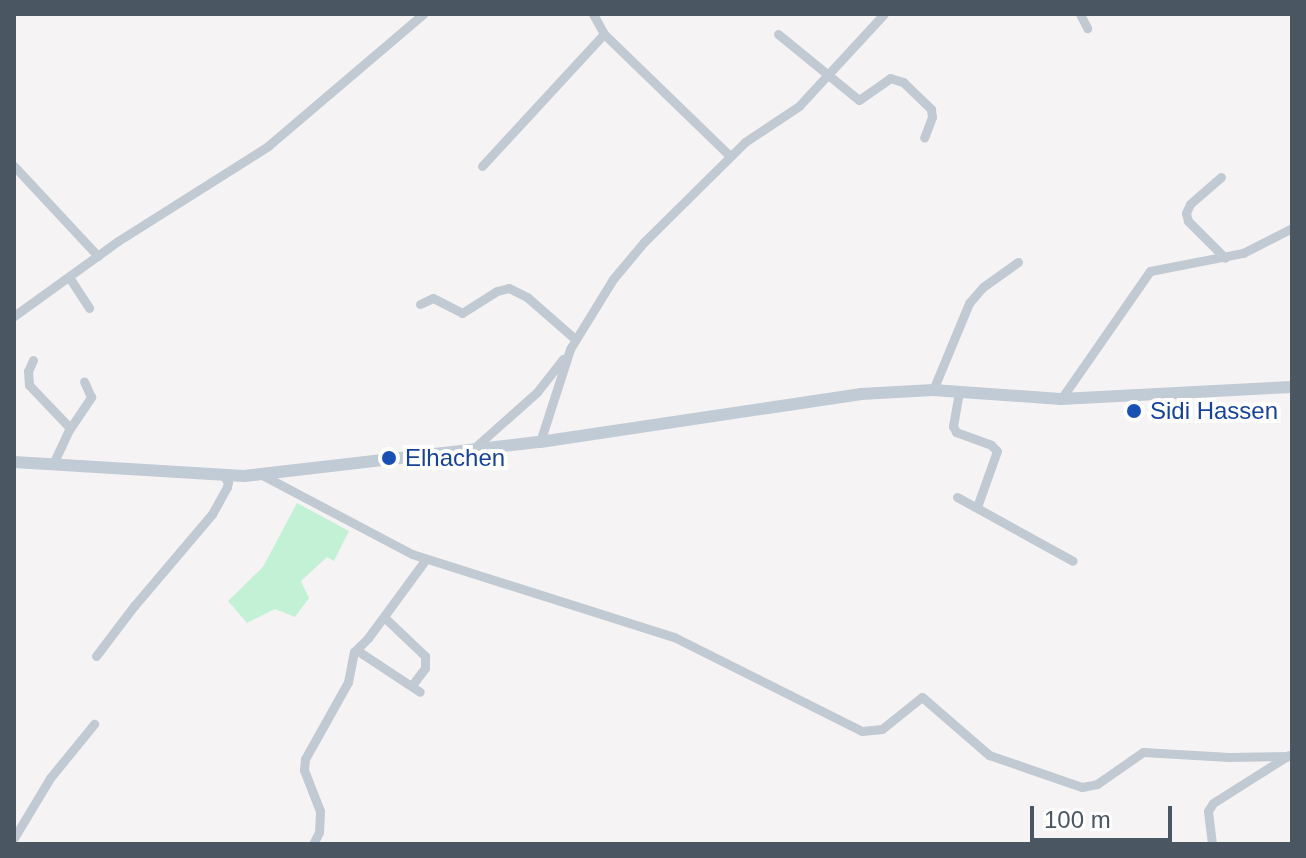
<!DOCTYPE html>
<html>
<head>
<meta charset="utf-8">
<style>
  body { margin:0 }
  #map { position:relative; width:1306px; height:858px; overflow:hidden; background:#f5f3f3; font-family:Helvetica,sans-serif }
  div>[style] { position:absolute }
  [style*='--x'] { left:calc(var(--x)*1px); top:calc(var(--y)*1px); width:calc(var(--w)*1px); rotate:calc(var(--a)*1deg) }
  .green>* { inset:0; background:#c3f1d5 }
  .minor>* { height:9px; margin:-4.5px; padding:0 4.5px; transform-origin:4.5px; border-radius:4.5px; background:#c1cad2 }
  .secondary>* { height:12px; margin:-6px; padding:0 6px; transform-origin:6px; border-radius:6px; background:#c1cbd6 }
  .dots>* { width:22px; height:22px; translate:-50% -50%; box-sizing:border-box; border:4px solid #fff; border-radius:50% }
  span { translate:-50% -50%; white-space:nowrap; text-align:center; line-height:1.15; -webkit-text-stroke:8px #fff; paint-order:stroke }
  .transit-label { font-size:24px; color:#164399 }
  .left { translate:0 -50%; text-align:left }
  .frame { position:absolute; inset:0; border:16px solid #4a5661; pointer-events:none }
  .scale { position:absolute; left:1030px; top:806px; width:142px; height:36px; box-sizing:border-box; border:4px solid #4a5661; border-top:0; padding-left:10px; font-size:24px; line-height:28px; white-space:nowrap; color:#4a5661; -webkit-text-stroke:6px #fff; paint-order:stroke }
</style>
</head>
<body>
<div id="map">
  <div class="green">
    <div style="clip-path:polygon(297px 503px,349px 531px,334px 561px,327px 557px,301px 581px,309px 598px,295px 617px,275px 609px,247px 623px,228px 601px,263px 567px)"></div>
  </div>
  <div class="minor">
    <div style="--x:593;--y:14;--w:23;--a:61"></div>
    <div style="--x:604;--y:34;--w:175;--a:44.1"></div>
    <div style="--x:1080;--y:14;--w:16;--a:63"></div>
    <div style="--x:778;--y:34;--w:104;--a:39.2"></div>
    <div style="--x:859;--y:100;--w:38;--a:-35"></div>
    <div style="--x:890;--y:78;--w:14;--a:17"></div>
    <div style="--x:903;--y:82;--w:39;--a:44"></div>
    <div style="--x:931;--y:109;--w:8;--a:83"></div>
    <div style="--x:932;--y:117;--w:22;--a:111"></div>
    <div style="--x:14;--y:166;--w:123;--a:47"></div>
    <div style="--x:482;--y:166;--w:180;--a:-47.3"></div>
    <div style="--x:1221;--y:177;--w:41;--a:138.9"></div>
    <div style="--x:1190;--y:204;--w:10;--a:114"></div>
    <div style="--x:1186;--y:213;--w:8;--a:76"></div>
    <div style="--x:1188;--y:221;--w:52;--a:45"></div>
    <div style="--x:69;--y:277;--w:37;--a:57"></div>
    <div style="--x:420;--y:304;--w:14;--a:-25"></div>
    <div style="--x:433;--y:298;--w:33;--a:27"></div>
    <div style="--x:462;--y:313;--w:41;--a:-32.2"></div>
    <div style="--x:497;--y:291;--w:12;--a:-14"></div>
    <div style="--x:509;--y:288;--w:20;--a:27"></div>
    <div style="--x:527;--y:297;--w:64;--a:41.2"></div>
    <div style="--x:14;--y:316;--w:128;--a:-35.8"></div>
    <div style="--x:118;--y:241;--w:178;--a:-32.3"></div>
    <div style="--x:268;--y:146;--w:204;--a:-40.4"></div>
    <div style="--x:33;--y:360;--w:12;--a:114"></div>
    <div style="--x:28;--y:371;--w:14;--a:86"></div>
    <div style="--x:29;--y:385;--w:59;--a:46.4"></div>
    <div style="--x:933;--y:390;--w:94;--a:-67.5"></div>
    <div style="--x:969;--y:303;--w:21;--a:-49"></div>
    <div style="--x:983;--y:287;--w:43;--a:-35.5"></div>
    <div style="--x:959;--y:392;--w:35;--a:100"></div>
    <div style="--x:953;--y:426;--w:7;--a:63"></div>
    <div style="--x:956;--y:432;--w:37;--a:20"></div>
    <div style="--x:991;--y:445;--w:8;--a:45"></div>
    <div style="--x:997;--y:451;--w:59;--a:109.7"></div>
    <div style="--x:1061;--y:399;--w:156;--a:-55.2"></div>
    <div style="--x:1150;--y:271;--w:95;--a:-11"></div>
    <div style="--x:1243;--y:253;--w:55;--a:-27"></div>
    <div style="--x:540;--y:442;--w:98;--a:-72.1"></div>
    <div style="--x:570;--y:349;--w:82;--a:-58.4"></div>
    <div style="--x:613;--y:279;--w:48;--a:-50"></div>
    <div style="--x:644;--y:242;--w:142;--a:-44.7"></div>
    <div style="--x:745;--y:142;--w:65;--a:-33.7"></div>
    <div style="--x:799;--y:106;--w:125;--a:-47.3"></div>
    <div style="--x:472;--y:450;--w:87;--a:-41.7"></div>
    <div style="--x:537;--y:392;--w:42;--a:-51.8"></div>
    <div style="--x:53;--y:464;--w:38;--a:-65"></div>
    <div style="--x:69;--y:430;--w:40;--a:-56"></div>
    <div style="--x:91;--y:397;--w:17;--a:-114"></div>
    <div style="--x:264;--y:476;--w:167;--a:27.8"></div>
    <div style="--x:412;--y:554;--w:275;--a:17.6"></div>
    <div style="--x:674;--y:637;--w:210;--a:26.6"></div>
    <div style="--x:862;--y:731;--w:20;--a:-6"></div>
    <div style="--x:882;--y:729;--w:51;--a:-38.7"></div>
    <div style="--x:922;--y:697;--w:89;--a:40.9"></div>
    <div style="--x:989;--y:755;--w:98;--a:19"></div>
    <div style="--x:1082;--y:787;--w:15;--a:-11"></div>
    <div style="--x:1097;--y:784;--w:56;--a:-34.8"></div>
    <div style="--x:1143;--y:752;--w:86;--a:3.3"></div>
    <div style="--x:1229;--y:757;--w:63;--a:-0.9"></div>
    <div style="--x:957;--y:497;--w:132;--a:28.9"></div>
    <div style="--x:384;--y:617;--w:57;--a:43.6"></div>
    <div style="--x:425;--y:656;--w:12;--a:90"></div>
    <div style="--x:425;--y:668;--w:21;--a:127"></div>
    <div style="--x:358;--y:651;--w:74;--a:33.5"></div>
    <div style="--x:96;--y:656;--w:63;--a:-52.8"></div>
    <div style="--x:134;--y:606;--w:121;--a:-49.7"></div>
    <div style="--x:212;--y:514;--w:31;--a:-61"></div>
    <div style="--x:227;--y:487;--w:5;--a:-79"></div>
    <div style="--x:228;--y:482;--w:9;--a:-126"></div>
    <div style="--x:14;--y:838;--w:70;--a:-59"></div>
    <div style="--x:50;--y:778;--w:70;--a:-50.8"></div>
    <div style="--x:313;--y:844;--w:13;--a:-63"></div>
    <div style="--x:319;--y:832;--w:21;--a:-87"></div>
    <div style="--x:320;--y:811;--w:44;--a:-111.3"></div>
    <div style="--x:304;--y:770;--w:11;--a:-85"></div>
    <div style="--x:305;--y:759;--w:88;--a:-60.8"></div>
    <div style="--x:348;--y:682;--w:31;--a:-79"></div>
    <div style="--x:354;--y:652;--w:20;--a:-45"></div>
    <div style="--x:368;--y:638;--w:98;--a:-53.7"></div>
    <div style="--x:1212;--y:844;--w:33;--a:-97"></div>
    <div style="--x:1208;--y:811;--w:9;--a:-58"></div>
    <div style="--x:1213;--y:803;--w:90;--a:-32.3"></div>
  </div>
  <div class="secondary">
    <div style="--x:14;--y:462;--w:230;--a:3.5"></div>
    <div style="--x:244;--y:476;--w:298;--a:-6.6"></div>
    <div style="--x:540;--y:442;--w:325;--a:-8.5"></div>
    <div style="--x:861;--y:394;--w:72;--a:-3.2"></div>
    <div style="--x:933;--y:390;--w:128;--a:4"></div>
    <div style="--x:1061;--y:399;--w:231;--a:-3"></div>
  </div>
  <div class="dots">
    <div style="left:1134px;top:411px;background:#1a4fb4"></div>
    <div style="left:389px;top:458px;background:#1a4fb4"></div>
  </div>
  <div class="transit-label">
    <span class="left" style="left:1150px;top:411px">Sidi Hassen</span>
    <span class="left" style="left:405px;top:458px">Elhachen</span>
  </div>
  <div class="frame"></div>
  <div class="scale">100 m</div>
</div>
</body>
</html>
